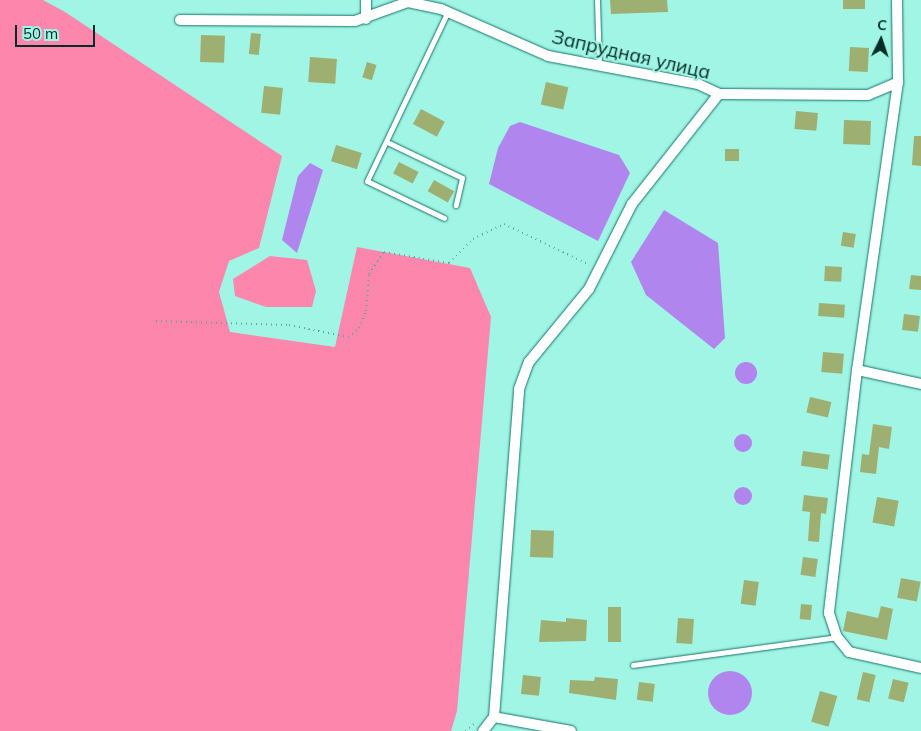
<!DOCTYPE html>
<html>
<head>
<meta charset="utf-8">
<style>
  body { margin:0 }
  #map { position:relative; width:921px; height:731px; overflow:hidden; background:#a0f5e5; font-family:Mulish,sans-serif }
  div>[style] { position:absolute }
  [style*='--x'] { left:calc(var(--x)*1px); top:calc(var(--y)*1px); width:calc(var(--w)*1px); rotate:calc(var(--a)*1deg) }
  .green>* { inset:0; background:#fd86ac }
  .water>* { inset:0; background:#b086ee }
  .round { border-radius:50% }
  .building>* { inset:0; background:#9eaf72; transform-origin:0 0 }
  .path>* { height:2px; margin-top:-1px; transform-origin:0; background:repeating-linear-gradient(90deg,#62a498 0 1px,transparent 0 5px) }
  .roads { filter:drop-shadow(0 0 1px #157568) drop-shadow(0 0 1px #157568) }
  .service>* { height:5px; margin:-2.5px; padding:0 2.5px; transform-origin:2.5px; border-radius:2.5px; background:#fff }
  .minor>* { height:10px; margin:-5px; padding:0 5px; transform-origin:5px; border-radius:5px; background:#fff }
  span { translate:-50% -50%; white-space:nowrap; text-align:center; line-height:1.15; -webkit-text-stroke:4px #a0f5e5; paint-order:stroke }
  .street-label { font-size:19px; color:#062c26 }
  .north { position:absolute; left:856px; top:15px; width:50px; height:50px; -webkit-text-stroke:4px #a0f5e5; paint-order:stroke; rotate:4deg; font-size:14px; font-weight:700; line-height:20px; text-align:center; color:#062c26 }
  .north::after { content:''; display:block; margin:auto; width:18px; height:22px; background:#062c26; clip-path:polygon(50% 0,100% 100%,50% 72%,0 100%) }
  .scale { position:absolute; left:15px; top:25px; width:80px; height:22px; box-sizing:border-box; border:2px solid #062c26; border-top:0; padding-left:6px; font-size:15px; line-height:18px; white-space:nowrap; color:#062c26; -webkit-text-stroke:4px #a0f5e5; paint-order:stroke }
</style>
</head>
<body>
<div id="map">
  <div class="green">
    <div style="clip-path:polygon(0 0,43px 0,65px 12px,282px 156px,259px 248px,229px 261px,219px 292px,230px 332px,335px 347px,357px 247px,470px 268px,491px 317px,457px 711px,451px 731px,0 731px)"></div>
    <div style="clip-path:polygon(270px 256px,307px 260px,316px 291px,312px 307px,266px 307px,235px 296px,233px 279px)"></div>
  </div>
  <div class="water">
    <div style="clip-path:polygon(520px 122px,619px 155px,630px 173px,598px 241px,489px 184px,498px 148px,510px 126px)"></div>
    <div style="clip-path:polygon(310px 163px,323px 170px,297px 253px,282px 240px,298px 176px)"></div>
    <div style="clip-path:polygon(664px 210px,718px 243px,725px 338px,714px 349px,646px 295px,631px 262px)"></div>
    <div class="round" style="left:735px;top:362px;width:22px;height:22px"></div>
    <div class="round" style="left:734px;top:434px;width:18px;height:18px"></div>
    <div class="round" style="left:734px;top:487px;width:18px;height:18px"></div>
    <div class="round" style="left:708px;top:671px;width:44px;height:44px"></div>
  </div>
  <div class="building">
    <div style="clip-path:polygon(610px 0,667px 0,668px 12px,611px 14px)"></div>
    <div style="left:843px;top:0;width:22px;height:9px"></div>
    <div style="left:251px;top:33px;width:10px;height:21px;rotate:6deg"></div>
    <div style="left:201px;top:35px;width:24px;height:27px;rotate:2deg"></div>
    <div style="left:850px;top:47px;width:19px;height:24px;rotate:3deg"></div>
    <div style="left:310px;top:57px;width:27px;height:25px;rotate:4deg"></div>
    <div style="left:367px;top:62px;width:10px;height:16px;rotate:17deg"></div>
    <div style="left:546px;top:82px;width:23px;height:23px;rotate:13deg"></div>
    <div style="left:264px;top:86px;width:19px;height:27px;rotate:6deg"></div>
    <div style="left:421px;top:109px;width:27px;height:17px;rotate:28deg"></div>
    <div style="left:796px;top:111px;width:22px;height:18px;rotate:5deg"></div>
    <div style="left:844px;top:120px;width:27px;height:24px;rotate:2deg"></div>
    <div style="clip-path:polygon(914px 136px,921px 136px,921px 166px,912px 165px)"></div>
    <div style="left:336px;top:145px;width:27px;height:17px;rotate:17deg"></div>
    <div style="left:725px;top:149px;width:14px;height:12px"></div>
    <div style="left:399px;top:162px;width:22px;height:13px;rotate:27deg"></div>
    <div style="left:434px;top:180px;width:23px;height:13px;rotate:29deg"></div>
    <div style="left:843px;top:232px;width:13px;height:14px;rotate:9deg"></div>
    <div style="left:825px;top:266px;width:17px;height:15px;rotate:3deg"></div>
    <div style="clip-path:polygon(911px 275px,921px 276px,921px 290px,909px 289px)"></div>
    <div style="left:819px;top:303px;width:26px;height:13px;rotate:4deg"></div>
    <div style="left:904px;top:314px;width:16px;height:16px;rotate:7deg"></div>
    <div style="left:823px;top:352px;width:21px;height:20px;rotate:5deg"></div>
    <div style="left:810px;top:397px;width:22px;height:16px;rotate:13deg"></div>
    <div style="clip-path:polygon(873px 424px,892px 427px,889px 449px,879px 447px,876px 474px,860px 472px,862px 454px,869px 455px)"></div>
    <div style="left:803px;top:451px;width:27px;height:15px;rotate:8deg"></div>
    <div style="clip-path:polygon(804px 495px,828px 498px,826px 514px,821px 513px,819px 542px,808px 541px,810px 512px,802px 511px)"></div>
    <div style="left:877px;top:497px;width:22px;height:26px;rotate:10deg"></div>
    <div style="left:531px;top:530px;width:23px;height:27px;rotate:2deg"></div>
    <div style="left:803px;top:557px;width:15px;height:18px;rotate:8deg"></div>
    <div style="left:901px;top:578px;width:20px;height:20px;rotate:11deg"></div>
    <div style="left:744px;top:580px;width:15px;height:24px;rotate:8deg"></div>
    <div style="left:801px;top:604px;width:11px;height:15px;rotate:5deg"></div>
    <div style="clip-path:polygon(881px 606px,893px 609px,887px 640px,843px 631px,847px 611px,878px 618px)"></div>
    <div style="left:608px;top:607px;width:13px;height:35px"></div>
    <div style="clip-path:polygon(566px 618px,587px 620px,586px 641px,539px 642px,541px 620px,566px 622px)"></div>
    <div style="left:678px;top:618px;width:16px;height:25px;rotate:4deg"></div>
    <div style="left:863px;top:672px;width:13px;height:28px;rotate:13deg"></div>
    <div style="left:523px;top:675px;width:18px;height:19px;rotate:6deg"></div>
    <div style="clip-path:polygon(595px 677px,618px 679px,616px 700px,569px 693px,570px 680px,594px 681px)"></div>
    <div style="left:893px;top:679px;width:16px;height:20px;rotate:14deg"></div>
    <div style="left:639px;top:682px;width:16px;height:18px;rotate:7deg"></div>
    <div style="left:820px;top:691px;width:18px;height:32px;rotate:16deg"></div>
  </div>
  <div class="path">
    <div style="--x:156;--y:321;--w:133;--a:1.7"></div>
    <div style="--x:289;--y:325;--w:60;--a:11.5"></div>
    <div style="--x:348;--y:337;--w:14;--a:-39"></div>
    <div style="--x:359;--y:328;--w:18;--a:-68"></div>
    <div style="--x:366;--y:311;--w:37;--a:-85"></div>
    <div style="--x:369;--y:274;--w:27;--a:-56"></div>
    <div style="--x:384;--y:252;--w:66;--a:9.6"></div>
    <div style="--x:449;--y:263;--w:34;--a:-45"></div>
    <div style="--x:473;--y:239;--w:34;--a:-26"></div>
    <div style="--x:504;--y:224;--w:95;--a:25.5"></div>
    <div style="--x:465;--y:731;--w:13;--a:-39"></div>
  </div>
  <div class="roads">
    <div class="service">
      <div style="--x:597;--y:0;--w:66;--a:88.3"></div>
      <div style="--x:387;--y:142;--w:83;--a:25.6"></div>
      <div style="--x:462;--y:178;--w:28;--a:103"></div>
      <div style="--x:444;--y:218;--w:85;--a:-154.3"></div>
      <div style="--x:367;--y:181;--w:186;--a:-64.5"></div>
      <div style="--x:633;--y:665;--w:206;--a:-7.8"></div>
    </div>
    <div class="minor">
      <div style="--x:366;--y:0;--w:19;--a:90"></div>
      <div style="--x:897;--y:0;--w:82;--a:89.3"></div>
      <div style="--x:898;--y:82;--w:291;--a:98.1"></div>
      <div style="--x:857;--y:370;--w:245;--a:96.6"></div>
      <div style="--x:829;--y:613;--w:25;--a:72"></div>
      <div style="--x:837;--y:637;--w:19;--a:51"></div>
      <div style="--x:849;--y:652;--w:74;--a:12.5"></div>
      <div style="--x:180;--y:20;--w:175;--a:0.3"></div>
      <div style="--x:355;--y:21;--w:56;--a:-19.7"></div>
      <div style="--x:408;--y:2;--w:34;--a:12"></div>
      <div style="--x:441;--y:9;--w:117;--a:23.7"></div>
      <div style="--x:548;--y:56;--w:153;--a:10.6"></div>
      <div style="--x:698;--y:84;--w:23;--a:25"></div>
      <div style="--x:719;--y:94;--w:149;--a:0.4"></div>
      <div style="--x:868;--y:95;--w:33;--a:-23"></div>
      <div style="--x:857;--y:370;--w:66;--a:12.3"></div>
      <div style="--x:483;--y:731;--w:18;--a:-52"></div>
      <div style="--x:571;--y:731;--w:78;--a:-169.7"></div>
      <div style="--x:494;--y:717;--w:329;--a:-85.6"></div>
      <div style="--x:519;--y:389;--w:29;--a:-70"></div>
      <div style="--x:529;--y:362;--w:94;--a:-50.6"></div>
      <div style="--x:589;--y:289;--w:95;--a:-63.2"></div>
      <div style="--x:632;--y:204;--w:140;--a:-51.7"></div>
    </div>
  </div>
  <div class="street-label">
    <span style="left:631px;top:55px;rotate:13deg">Запрудная улица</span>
  </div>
  <div class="north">С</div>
  <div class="scale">50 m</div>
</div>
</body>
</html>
